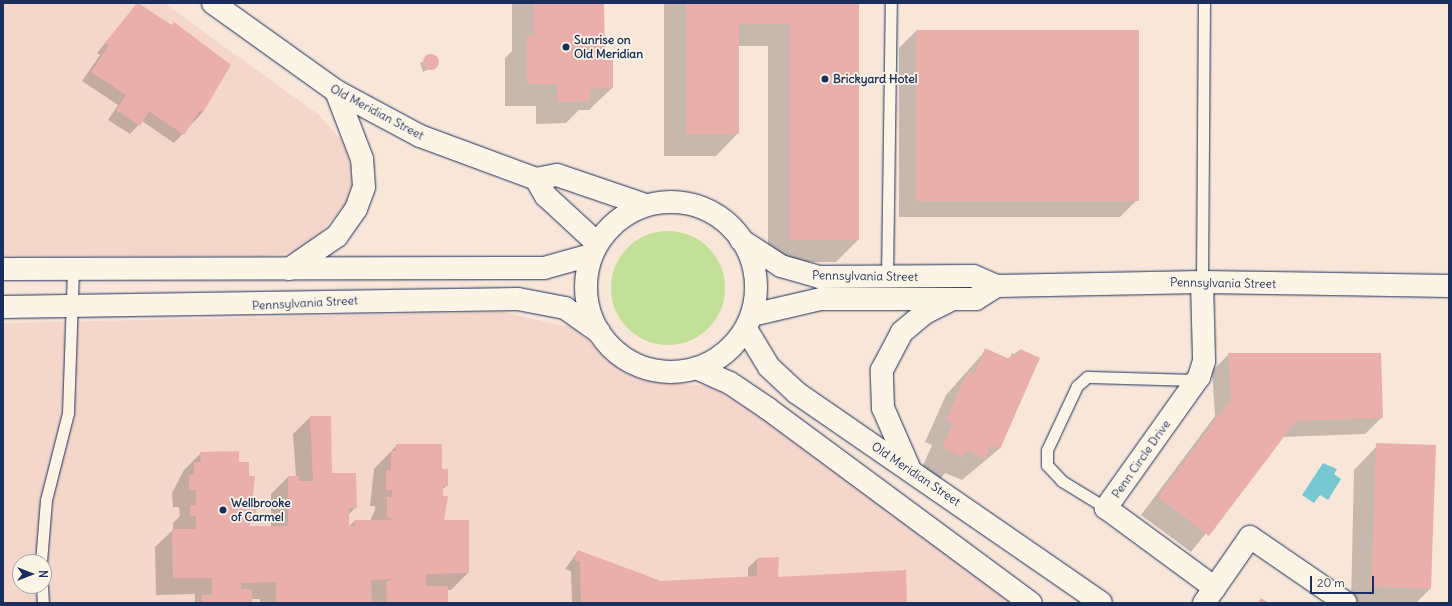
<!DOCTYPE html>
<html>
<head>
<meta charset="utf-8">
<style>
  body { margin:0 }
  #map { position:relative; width:1452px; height:606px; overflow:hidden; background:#f8e7d9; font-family:Delius,sans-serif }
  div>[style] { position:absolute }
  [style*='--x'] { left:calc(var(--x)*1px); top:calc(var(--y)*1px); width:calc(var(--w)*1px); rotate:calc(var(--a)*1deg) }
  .built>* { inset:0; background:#f4d6cb }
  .green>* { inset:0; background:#c1df97 }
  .round { border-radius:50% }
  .water>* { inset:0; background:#78c8d4 }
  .shadow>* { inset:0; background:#0003 }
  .building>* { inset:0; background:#eaafab; transform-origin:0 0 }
  .roads { filter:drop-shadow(0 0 1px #1b2f5e) drop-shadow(0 0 1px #1b2f5e) }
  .lane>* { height:11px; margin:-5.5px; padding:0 5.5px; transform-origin:5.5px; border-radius:5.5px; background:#fcf5e5 }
  .street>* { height:22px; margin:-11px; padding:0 11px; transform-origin:11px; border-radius:11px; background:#fcf5e5 }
  .secondary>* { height:22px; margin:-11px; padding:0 11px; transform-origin:11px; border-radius:11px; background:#fcf5e5 }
  .secondary>.ring { margin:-11px; padding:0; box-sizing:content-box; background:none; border:22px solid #fcf5e5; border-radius:50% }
  .dots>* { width:11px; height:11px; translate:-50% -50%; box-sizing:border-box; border:2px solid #fcf5e5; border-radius:50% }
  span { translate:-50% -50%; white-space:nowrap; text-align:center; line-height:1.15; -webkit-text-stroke:3.5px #fcf5e5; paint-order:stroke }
  .poi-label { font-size:12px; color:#1b2f5e; font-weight:700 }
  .left { translate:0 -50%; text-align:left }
  .street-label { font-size:12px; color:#1b2f5e }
  .frame { position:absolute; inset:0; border:4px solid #1b2f5e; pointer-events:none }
  .north { position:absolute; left:12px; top:554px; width:40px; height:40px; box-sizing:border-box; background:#fcf5e5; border:1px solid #a2a6af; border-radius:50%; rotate:90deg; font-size:11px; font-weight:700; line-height:16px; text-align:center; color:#1b2f5e }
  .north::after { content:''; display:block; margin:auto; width:14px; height:18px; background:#1b2f5e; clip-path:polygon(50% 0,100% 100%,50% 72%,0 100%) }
  .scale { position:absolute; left:1310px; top:576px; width:64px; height:18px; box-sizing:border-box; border:2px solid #1b2f5e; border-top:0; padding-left:5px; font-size:12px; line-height:14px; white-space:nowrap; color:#1b2f5e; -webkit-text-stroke:3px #fcf5e5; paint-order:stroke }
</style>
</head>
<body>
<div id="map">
  <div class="built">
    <div style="clip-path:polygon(3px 3px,164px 3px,319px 115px,342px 141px,351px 167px,351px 188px,346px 203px,318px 236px,294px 252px,268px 256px,3px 257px)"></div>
    <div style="clip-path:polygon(evenodd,502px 312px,574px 328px,622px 371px,646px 381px,710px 386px,757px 415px,1018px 603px,3px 603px,3px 323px,502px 312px,20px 562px,44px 562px,44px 586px,20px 586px,20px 562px)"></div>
  </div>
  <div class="green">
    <div class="round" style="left:611px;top:231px;width:114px;height:114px"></div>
  </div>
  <div class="water">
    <div style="clip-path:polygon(1323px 463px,1337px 469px,1334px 474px,1341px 479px,1328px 500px,1320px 495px,1314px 503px,1302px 495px)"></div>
  </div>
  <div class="shadow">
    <div style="clip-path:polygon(138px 3px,230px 65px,203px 112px,174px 143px,142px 121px,130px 134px,108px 120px,118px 105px,82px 81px,100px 55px,97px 53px)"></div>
    <div style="clip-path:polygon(512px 3px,601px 3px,604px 61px,612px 88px,589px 110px,579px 110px,566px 123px,536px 124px,536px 106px,505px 106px,505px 58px,512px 51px)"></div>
    <div style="clip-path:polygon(664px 3px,858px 3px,858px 240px,836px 262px,768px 262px,768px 46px,738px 46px,738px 133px,716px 156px,664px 156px)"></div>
    <div style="clip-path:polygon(916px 31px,1137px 200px,1120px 217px,899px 217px,899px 48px)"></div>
    <div style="clip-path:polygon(434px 56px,437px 65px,423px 72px,420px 63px)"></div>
    <div style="clip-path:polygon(986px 350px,1007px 359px,1020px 350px,999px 449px,962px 480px,945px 473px,940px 479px,921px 470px,932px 445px,925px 442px,946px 395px)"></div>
    <div style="clip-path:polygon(1229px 354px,1382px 417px,1365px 434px,1282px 437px,1191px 552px,1141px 515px,1215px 416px,1212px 371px)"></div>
    <div style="clip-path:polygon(310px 417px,331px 474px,356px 507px,348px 515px,348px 527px,355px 521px,370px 521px,375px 510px,375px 506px,370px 506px,374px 469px,397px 445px,441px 470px,447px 485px,442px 490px,443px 521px,468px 573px,451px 590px,447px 590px,447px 603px,260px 603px,260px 599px,251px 599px,251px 603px,195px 603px,195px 594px,156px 595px,155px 547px,173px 530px,173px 523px,180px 516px,179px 507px,173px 507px,172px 493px,184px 470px,201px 453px,238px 463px,251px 504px,255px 504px,255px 516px,248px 527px,271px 527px,271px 494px,288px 477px,296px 477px,293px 434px)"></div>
    <div style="clip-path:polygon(1435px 446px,1430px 589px,1416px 603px,1351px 603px,1354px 470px,1376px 447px)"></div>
    <div style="clip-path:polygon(578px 551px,661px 582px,748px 577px,748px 568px,757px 559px,776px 578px,906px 603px,572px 603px,571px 571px,565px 569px)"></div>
  </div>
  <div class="building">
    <div style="clip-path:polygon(137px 3px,172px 25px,174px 22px,231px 65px,203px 112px,200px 110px,184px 135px,149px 111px,140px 126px,116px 110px,126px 95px,91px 72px,109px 45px,105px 43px)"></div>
    <div style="clip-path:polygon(534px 3px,604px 3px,605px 60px,613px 60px,613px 88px,590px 89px,590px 101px,557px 102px,557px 84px,527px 84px,527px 35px,534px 35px)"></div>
    <div style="clip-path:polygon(686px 3px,859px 3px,859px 240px,790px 240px,790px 24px,739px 24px,739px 134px,686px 134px)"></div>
    <div style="left:916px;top:30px;width:223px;height:171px"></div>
    <div class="round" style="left:423px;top:54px;width:16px;height:16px"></div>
    <div style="clip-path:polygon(985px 348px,1009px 359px,1012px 353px,1017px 355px,1020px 349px,1040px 358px,1000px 449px,991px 445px,985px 459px,966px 450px,963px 457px,942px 448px,953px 423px,946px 420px,968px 371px,974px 374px)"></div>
    <div style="clip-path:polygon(1228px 353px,1381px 353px,1383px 418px,1296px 421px,1209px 536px,1158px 497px,1231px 399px)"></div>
    <div style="clip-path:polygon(310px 416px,331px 416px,332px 473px,356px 473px,357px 508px,349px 508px,349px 526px,355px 526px,355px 520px,394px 520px,387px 517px,387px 497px,392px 497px,392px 490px,386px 490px,386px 470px,391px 470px,391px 451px,396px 451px,396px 444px,442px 444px,442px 469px,448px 469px,448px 486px,443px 486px,443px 496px,448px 496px,444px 520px,469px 520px,469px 573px,426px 574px,426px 586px,448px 586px,448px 603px,387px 603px,386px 582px,392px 579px,371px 580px,372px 603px,276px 603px,276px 582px,241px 583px,241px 589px,252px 589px,252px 603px,202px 603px,202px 595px,212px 595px,212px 578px,173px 578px,172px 529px,196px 529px,196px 516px,190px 516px,190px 505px,196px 505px,196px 490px,189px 490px,189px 475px,194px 475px,194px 462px,201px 462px,200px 452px,239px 451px,239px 462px,249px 462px,249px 476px,255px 476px,252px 503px,256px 503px,256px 516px,249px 516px,249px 526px,288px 526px,288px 476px,299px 476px,299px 481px,313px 481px)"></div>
    <div style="left:1436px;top:445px;width:144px;height:60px;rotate:92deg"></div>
    <div style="clip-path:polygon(578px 550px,661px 581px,757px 576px,757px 558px,779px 557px,778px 577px,906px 570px,907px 603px,581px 603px,580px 562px,574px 560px)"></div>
    <div style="clip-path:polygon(1261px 598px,1269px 603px,1258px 603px)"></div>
  </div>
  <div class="roads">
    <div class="lane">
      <div style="--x:887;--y:277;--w:274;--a:-89.2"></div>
      <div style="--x:1202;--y:282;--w:279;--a:-89.6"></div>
      <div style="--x:1106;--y:508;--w:52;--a:-148.5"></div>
      <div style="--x:1062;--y:481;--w:22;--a:-133"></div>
      <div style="--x:1047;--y:465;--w:15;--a:-90"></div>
      <div style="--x:1047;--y:450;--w:71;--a:-64.9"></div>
      <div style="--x:1077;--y:386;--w:13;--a:-42"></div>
      <div style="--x:1087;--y:377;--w:110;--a:1.6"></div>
      <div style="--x:41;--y:562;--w:62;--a:-85.4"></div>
      <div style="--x:46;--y:500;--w:90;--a:-75.8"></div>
      <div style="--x:68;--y:413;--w:144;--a:-88"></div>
      <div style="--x:42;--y:586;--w:17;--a:87"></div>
    </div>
    <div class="street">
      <div style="--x:1202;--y:282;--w:79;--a:88.5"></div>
      <div style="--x:1204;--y:361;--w:17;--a:107"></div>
      <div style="--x:1199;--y:377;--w:161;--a:125.4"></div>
      <div style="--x:1106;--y:508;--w:135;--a:36.3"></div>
      <div style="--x:1204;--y:603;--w:80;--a:-55.1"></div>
      <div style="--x:1250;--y:537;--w:116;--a:34.5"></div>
    </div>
    <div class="secondary">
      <div style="--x:213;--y:3;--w:151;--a:35.6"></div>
      <div style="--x:336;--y:91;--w:95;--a:28.2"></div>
      <div style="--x:420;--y:136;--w:124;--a:20.3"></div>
      <div style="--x:536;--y:179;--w:21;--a:-11"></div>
      <div style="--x:557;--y:175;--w:93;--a:18.8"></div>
      <div style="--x:536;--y:179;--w:20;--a:60"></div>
      <div style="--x:546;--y:196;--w:69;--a:42.7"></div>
      <div class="ring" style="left:586px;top:202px;width:148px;height:148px"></div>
      <div style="--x:741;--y:240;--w:48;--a:33"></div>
      <div style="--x:781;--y:266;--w:40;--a:16"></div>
      <div style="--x:819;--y:277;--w:154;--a:-0.4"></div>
      <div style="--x:973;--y:276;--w:26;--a:23"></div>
      <div style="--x:997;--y:286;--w:205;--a:-1.1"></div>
      <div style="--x:1202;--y:282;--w:247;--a:0.9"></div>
      <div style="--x:3;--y:269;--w:541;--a:-0.11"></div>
      <div style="--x:544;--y:268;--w:49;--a:-15.5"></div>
      <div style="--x:289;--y:269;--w:58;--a:-34.5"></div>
      <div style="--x:337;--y:236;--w:33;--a:-55"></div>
      <div style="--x:356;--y:209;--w:23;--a:-70"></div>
      <div style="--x:364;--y:187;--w:28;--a:-94"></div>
      <div style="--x:362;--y:159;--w:73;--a:-110.9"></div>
      <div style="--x:3;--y:307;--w:515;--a:-0.89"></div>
      <div style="--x:518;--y:299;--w:48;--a:10.8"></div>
      <div style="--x:565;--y:308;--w:42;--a:35.2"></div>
      <div style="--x:752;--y:315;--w:71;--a:-13.1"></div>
      <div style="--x:821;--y:299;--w:155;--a:0"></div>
      <div style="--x:976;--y:299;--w:25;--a:-32"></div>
      <div style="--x:746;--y:329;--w:44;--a:58.8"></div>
      <div style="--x:769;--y:367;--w:38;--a:43"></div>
      <div style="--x:797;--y:393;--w:369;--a:34.6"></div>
      <div style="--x:696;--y:368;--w:37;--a:24"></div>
      <div style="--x:730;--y:383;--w:45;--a:34"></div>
      <div style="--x:767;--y:408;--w:328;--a:36.5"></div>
      <div style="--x:910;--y:470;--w:68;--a:-113.5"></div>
      <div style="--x:883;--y:408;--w:38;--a:-92"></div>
      <div style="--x:882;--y:370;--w:43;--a:-62.2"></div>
      <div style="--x:902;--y:332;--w:30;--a:-40"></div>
      <div style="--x:925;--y:313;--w:29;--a:-27"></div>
    </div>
  </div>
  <div class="dots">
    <div style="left:566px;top:47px;background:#1b2f5e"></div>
    <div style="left:825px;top:79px;background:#1b2f5e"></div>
    <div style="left:223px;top:510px;background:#1b2f5e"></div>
  </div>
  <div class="poi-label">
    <span class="left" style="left:574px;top:47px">Sunrise on<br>Old Meridian</span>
    <span class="left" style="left:833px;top:79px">Brickyard Hotel</span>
    <span class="left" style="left:231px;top:510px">Wellbrooke<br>of Carmel</span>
  </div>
  <div class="street-label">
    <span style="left:377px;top:112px;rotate:28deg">Old Meridian Street</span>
    <span style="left:865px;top:276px;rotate:1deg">Pennsylvania Street</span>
    <span style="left:1223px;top:283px;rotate:1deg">Pennsylvania Street</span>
    <span style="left:305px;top:303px;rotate:-3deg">Pennsylvania Street</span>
    <span style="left:1141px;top:459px;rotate:-55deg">Penn Circle Drive</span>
    <span style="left:916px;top:474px;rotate:34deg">Old Meridian Street</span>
  </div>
  <div class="frame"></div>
  <div class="north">N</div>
  <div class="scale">20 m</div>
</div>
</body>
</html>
